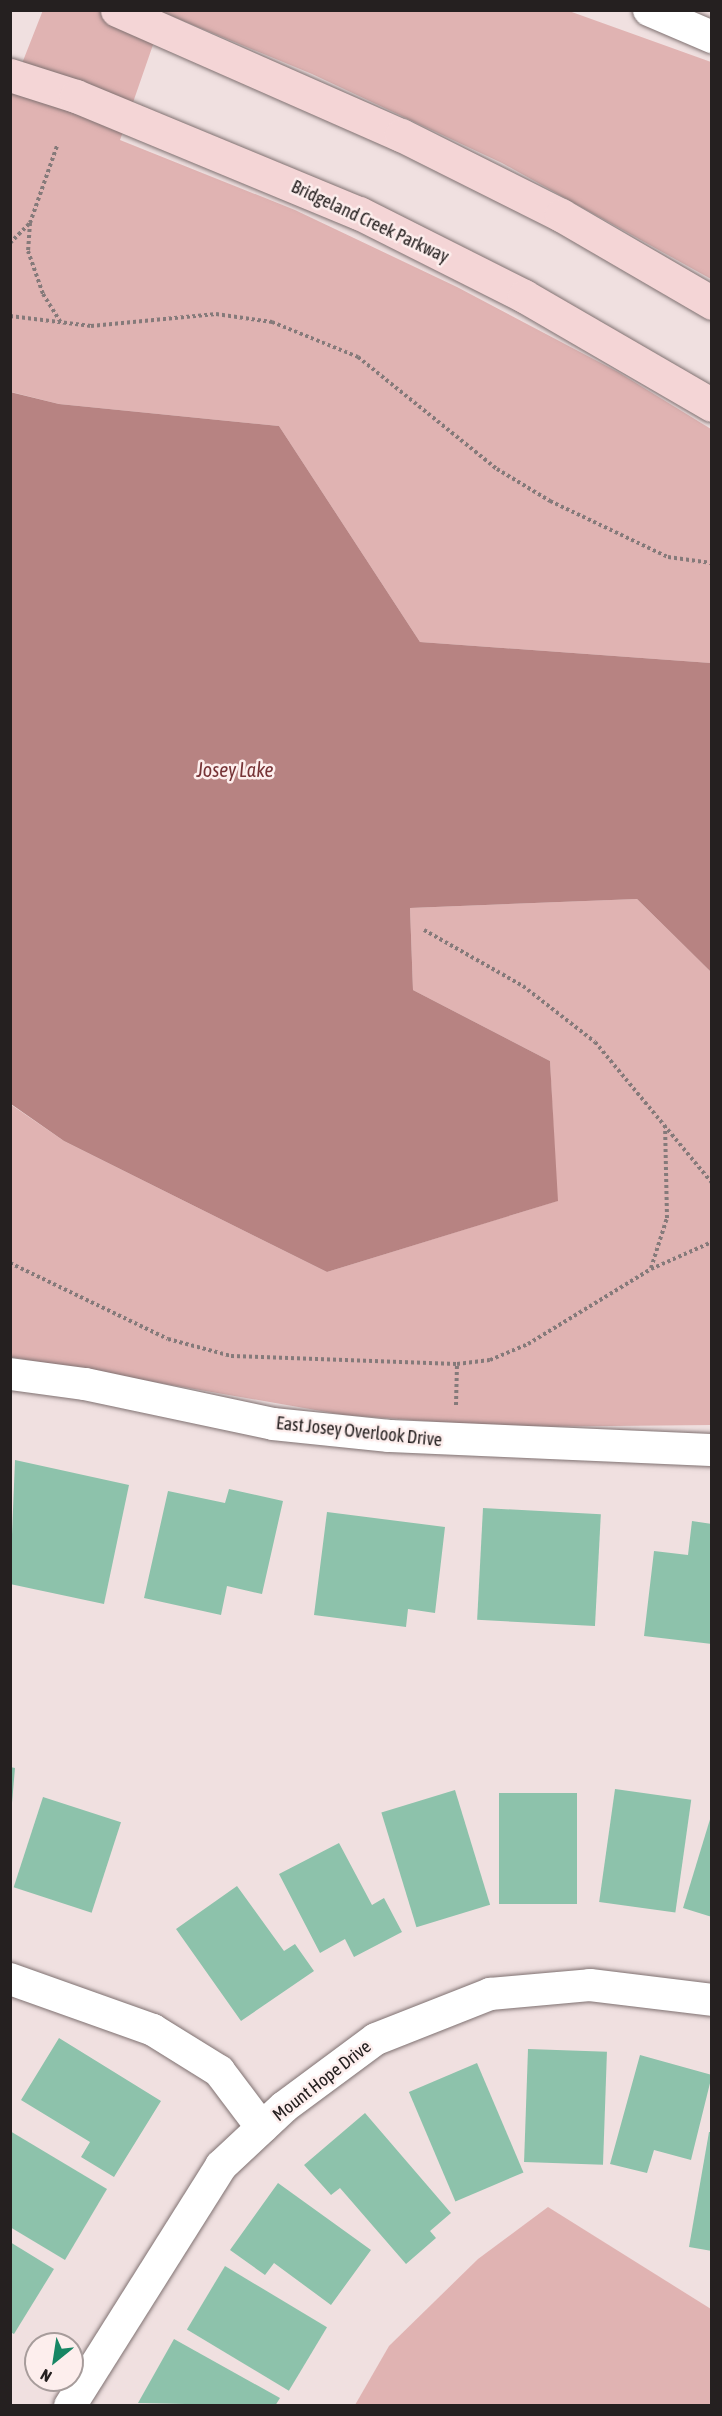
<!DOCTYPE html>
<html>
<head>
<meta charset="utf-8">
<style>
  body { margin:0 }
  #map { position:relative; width:722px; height:2416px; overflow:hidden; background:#f0e0e0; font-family:"Asap Condensed",sans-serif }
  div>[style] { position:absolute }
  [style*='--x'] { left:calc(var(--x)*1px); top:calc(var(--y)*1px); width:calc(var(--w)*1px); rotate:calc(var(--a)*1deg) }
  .green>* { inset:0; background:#e0b3b2 }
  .water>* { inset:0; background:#b78382 }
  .building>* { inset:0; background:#8dc2ab; transform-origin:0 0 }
  .path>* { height:4px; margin-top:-2px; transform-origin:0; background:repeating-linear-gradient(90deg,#857a7a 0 3px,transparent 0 6px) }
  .roads { filter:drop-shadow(0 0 2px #7f7171) drop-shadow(0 0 2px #7f7171) }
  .street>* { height:32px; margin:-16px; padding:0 16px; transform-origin:16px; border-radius:16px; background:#fff }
  .secondary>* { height:33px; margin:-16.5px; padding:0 16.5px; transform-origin:16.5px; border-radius:16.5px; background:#f4d5d6 }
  span { translate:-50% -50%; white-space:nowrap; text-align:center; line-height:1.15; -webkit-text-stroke:5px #fdeeed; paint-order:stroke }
  .street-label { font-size:18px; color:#252020 }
  .water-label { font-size:20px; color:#773437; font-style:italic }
  .frame { position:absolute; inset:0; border:12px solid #252020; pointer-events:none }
  .north { position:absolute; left:24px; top:2332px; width:60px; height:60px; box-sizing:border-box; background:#fdeeed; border:2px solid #a79c9b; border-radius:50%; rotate:210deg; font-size:16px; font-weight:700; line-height:24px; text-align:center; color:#252020 }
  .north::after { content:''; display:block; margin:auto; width:21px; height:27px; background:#178664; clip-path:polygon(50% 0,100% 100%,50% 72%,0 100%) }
</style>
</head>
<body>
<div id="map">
  <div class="green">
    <div style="clip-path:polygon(43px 10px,569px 11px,711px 62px,711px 279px,502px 163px,312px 74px,164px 13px,120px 140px,295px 210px,457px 287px,618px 372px,711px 429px,711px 663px,420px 642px,279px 426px,59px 404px,11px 392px,10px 94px)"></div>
    <div style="clip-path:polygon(637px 899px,711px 972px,711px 1425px,509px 1427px,344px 1415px,11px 1357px,10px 1104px,64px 1141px,327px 1272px,557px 1201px,550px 1061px,413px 990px,410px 908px)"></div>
    <div style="clip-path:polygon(548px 2207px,711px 2309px,711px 2405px,355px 2405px,389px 2346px,478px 2259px)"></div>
  </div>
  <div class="water">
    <div style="clip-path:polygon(10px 392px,59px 404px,279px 426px,420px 642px,711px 663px,711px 972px,637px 899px,410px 908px,413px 990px,550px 1061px,558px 1201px,327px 1272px,64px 1141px,11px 1104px)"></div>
  </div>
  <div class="building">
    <div style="clip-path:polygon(15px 1460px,129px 1485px,104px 1604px,10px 1584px)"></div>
    <div style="clip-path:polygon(229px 1489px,283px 1501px,262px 1594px,227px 1586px,221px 1615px,144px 1598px,168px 1491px,225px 1503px)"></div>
    <div style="left:483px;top:1508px;width:118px;height:112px;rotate:3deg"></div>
    <div style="clip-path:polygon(327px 1512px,445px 1527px,435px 1613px,408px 1609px,406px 1627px,314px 1615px)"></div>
    <div style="clip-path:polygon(692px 1521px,712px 1524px,712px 1644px,644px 1636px,654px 1551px,688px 1555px)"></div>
    <div style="clip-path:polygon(10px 1767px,15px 1768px,12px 1803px,10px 1803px)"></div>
    <div style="left:615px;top:1789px;width:77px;height:114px;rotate:8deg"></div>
    <div style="left:455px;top:1790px;width:120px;height:77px;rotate:73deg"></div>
    <div style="left:499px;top:1793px;width:78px;height:111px"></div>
    <div style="left:43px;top:1797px;width:82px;height:95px;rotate:18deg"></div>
    <div style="clip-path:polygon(711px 1816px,712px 1816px,712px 1917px,683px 1908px)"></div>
    <div style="clip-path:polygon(339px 1843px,372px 1905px,384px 1898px,402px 1932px,354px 1957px,345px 1939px,320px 1953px,279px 1874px)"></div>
    <div style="clip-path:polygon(237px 1886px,284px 1951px,295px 1944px,314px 1971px,241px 2021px,176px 1929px)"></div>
    <div style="clip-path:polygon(59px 2038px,161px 2101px,114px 2177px,81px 2157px,90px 2142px,21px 2100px)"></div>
    <div style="left:528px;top:2049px;width:79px;height:113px;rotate:2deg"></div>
    <div style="clip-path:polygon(640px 2055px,712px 2075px,691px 2160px,654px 2150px,647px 2173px,610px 2164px)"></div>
    <div style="left:477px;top:2063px;width:119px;height:74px;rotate:67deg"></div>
    <div style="clip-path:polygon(365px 2113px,451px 2213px,430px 2231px,436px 2238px,406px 2264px,340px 2188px,331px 2195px,304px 2165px)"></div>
    <div style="clip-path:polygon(10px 2131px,107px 2189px,65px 2260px,10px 2227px)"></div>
    <div style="clip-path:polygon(709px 2132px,712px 2132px,712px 2251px,689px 2247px)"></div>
    <div style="clip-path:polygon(278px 2183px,371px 2250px,331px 2305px,274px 2263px,265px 2275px,230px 2250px)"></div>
    <div style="clip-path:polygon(10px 2242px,54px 2269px,14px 2334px,10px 2332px)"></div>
    <div style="left:225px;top:2266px;width:119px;height:74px;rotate:31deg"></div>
    <div style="clip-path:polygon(174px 2339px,280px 2398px,275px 2406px,138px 2403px)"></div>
  </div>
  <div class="path">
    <div style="--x:30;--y:223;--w:82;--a:-70.7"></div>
    <div style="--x:10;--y:243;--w:28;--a:-45"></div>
    <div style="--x:30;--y:223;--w:28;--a:94"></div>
    <div style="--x:28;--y:251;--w:46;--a:70.8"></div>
    <div style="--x:43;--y:294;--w:36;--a:58"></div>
    <div style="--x:10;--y:316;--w:82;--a:7"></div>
    <div style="--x:91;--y:326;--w:126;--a:-5.5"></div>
    <div style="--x:216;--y:314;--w:57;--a:8.1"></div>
    <div style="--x:272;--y:322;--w:93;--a:22.1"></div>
    <div style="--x:358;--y:357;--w:179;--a:38.9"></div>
    <div style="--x:497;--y:469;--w:62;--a:31.1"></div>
    <div style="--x:550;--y:501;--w:131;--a:25.4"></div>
    <div style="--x:668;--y:557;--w:44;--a:7.8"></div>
    <div style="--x:424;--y:930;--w:114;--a:29.5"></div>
    <div style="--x:523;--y:986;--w:91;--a:37.9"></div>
    <div style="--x:595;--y:1042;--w:183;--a:50.3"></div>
    <div style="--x:10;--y:1263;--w:175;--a:25.7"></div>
    <div style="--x:168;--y:1339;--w:65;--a:15.1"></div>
    <div style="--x:231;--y:1356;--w:226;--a:2"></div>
    <div style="--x:457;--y:1364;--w:33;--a:-7"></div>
    <div style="--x:490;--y:1360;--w:41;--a:-22.8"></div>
    <div style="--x:528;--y:1344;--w:144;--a:-31.4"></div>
    <div style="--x:651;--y:1269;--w:67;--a:-23.9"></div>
    <div style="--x:651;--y:1268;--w:52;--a:-72.3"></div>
    <div style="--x:667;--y:1218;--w:92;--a:-91.2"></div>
    <div style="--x:456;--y:1405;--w:41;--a:-88.6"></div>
  </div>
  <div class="roads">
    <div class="street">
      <div style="--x:649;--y:10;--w:69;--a:23.2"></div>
      <div style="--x:10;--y:1374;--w:76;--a:7.6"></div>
      <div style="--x:85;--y:1384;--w:192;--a:12"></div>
      <div style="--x:273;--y:1424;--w:117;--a:5.9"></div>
      <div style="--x:389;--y:1436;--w:323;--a:2.5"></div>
      <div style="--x:10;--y:1979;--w:152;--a:19.6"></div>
      <div style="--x:153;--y:2030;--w:78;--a:31.8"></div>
      <div style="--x:219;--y:2071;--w:71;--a:53"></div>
      <div style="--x:70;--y:2406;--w:284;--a:-57.8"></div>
      <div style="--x:221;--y:2166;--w:86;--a:-43.1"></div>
      <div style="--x:284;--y:2107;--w:114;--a:-36.5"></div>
      <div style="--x:376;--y:2039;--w:123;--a:-21.5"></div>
      <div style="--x:490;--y:1994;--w:100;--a:-5.1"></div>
      <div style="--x:590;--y:1985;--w:123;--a:7"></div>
    </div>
    <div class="secondary">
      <div style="--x:117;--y:10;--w:310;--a:23.8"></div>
      <div style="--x:401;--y:135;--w:179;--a:26.6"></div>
      <div style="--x:561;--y:215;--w:175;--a:30.2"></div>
      <div style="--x:10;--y:75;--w:69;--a:17.7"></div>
      <div style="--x:76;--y:96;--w:306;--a:22.5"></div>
      <div style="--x:359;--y:213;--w:185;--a:26.7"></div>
      <div style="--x:524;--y:296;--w:217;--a:30.1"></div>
    </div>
  </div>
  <div class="street-label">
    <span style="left:370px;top:222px;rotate:25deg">Bridgeland Creek Parkway</span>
    <span style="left:359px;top:1432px;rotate:6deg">East Josey Overlook Drive</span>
    <span style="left:322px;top:2081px;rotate:-38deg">Mount Hope Drive</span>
  </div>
  <div class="water-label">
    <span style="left:235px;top:769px">Josey Lake</span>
  </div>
  <div class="frame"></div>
  <div class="north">N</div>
</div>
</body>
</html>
